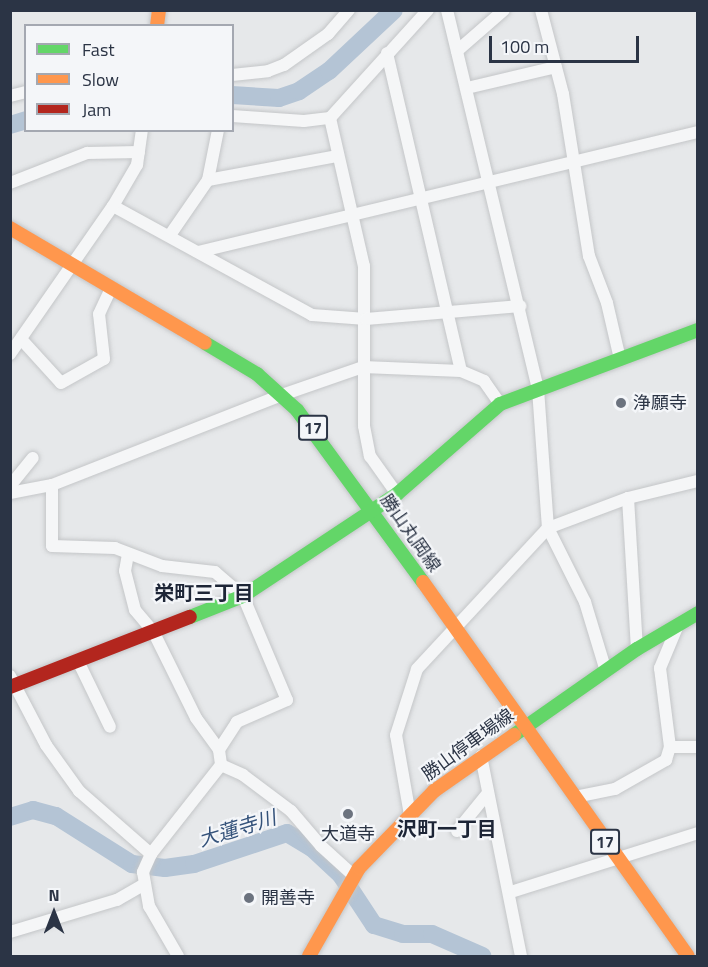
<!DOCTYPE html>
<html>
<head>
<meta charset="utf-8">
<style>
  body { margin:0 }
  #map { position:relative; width:708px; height:967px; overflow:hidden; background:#e6e8ea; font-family:"Titillium Web","Noto Sans JP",sans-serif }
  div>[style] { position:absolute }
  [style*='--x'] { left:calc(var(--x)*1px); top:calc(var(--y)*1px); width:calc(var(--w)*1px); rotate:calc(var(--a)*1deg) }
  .river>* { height:18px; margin:-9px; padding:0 9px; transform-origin:9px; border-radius:9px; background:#b4c4d5 }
  .roads { filter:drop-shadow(0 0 2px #c4c6c8) drop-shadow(0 0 2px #c4c6c8) }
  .street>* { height:12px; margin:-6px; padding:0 6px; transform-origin:6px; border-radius:6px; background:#f5f6f7 }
  .fast>* { height:14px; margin:-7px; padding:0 7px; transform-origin:7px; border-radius:7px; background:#63d668 }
  .slow>* { height:14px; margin:-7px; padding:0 7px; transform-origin:7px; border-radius:7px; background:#ff974d }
  .jam>* { height:14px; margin:-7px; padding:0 7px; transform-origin:7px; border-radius:7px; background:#b3261e }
  .dots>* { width:16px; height:16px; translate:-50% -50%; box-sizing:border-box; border:3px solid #f4f6f9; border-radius:50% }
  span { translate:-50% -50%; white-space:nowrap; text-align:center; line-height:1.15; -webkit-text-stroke:4.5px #f4f6f9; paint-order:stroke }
  .shield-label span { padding:2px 4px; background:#f4f6f9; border:2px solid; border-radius:4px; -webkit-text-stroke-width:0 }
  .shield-label { font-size:16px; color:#2b3445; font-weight:700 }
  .poi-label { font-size:18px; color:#2b3445 }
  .left { translate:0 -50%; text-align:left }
  .street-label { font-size:18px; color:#2b3445 }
  .neighbourhood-label { font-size:20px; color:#1d2536; font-weight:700 }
  .water-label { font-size:20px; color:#34527a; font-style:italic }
  .frame { position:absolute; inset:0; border:12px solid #2b3445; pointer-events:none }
  .legend { position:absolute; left:24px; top:24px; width:210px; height:108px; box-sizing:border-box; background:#f4f6f9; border:2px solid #a4a8b1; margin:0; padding:8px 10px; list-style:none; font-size:18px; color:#2b3445 }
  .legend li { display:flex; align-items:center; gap:12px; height:30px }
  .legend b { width:30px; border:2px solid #a4a8b1 }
  .north { position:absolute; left:24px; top:883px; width:60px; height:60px; -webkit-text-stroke:4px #f4f6f9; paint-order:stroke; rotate:0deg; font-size:16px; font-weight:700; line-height:24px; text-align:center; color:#2b3445 }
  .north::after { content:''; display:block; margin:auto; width:21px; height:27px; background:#2b3445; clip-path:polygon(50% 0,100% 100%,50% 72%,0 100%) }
  .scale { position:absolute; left:489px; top:36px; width:150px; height:27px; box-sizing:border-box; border:3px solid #2b3445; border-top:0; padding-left:8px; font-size:18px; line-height:21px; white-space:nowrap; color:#2b3445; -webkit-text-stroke:4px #f4f6f9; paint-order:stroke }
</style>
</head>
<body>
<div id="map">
  <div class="river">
    <div style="--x:232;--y:95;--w:47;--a:3.7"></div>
    <div style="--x:279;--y:98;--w:21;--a:-19"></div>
    <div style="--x:299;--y:91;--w:36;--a:-34"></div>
    <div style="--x:329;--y:71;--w:89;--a:-43.2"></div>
    <div style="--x:10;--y:125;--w:17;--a:-17"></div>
    <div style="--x:10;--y:817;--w:24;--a:-17"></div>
    <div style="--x:33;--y:810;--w:24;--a:15"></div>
    <div style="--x:56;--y:816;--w:90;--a:32.3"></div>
    <div style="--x:132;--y:864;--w:33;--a:7"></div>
    <div style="--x:165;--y:868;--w:29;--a:-8"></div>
    <div style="--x:194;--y:864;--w:98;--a:-18.4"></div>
    <div style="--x:287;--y:833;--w:29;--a:31"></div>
    <div style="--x:312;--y:848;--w:40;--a:43"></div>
    <div style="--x:341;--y:875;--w:60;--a:56.6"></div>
    <div style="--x:374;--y:925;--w:30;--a:17"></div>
    <div style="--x:403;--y:934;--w:29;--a:0"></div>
    <div style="--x:432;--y:934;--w:55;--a:23.7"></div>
  </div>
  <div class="roads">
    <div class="street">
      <div style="--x:447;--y:10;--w:390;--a:76.5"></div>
      <div style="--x:538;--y:389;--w:139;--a:85.9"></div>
      <div style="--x:548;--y:528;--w:83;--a:63.4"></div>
      <div style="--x:585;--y:602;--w:72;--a:73.1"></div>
      <div style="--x:541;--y:10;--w:87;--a:75.3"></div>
      <div style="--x:563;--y:94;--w:164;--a:80.9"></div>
      <div style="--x:589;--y:256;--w:50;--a:69"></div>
      <div style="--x:607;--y:303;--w:57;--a:76.9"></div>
      <div style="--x:457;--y:51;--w:62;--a:-41.1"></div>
      <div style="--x:387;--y:53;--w:326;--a:76.9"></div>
      <div style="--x:461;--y:371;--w:25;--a:23"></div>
      <div style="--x:484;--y:381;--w:28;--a:55"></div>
      <div style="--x:232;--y:75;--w:36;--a:-6"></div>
      <div style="--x:268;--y:71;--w:17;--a:-21"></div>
      <div style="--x:284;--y:65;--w:54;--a:-35.2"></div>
      <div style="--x:328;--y:34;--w:32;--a:-49"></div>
      <div style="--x:467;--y:88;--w:91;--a:-13.3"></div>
      <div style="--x:10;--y:96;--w:16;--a:-14"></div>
      <div style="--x:232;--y:116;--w:72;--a:4"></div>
      <div style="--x:304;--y:121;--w:26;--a:-7"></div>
      <div style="--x:330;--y:118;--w:146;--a:-47.8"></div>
      <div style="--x:330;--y:118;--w:152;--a:77.1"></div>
      <div style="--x:364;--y:266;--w:160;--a:90"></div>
      <div style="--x:364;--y:426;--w:31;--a:79"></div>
      <div style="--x:370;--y:456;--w:47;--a:54.6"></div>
      <div style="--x:208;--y:180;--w:51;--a:-78.7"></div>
      <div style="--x:10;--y:183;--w:83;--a:-21.3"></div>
      <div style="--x:87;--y:153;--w:52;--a:-1.1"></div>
      <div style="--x:113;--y:206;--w:227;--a:28.7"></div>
      <div style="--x:312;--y:315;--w:54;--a:4.2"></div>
      <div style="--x:366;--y:319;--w:155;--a:-4.8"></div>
      <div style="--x:170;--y:235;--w:67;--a:-55.4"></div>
      <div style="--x:208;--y:180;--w:132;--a:-10.5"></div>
      <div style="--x:198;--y:252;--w:514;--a:-13.5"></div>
      <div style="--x:21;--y:339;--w:59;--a:47.7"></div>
      <div style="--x:61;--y:383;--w:49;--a:-29.2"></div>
      <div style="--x:104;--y:359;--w:45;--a:-96.3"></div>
      <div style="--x:99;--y:314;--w:29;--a:-65"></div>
      <div style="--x:10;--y:354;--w:180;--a:-55.2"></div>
      <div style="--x:113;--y:206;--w:48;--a:-59.7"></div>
      <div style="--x:137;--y:165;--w:35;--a:-82"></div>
      <div style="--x:52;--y:485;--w:61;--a:90"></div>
      <div style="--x:52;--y:546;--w:63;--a:1.8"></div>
      <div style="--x:115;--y:548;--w:50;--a:21"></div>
      <div style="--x:162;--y:566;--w:53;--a:6.5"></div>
      <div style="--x:215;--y:572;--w:37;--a:41"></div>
      <div style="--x:243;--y:596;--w:113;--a:67.1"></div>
      <div style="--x:287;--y:700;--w:55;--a:156.3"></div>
      <div style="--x:237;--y:722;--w:33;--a:123"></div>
      <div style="--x:10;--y:486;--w:36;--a:-51"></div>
      <div style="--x:10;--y:493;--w:43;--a:-10.8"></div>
      <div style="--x:52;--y:485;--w:247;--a:-21.4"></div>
      <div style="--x:282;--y:395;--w:86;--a:-19.1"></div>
      <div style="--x:363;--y:367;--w:98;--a:2.3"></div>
      <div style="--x:628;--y:498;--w:151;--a:86.6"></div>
      <div style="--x:128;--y:554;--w:17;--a:100"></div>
      <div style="--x:125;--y:571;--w:40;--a:75.6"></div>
      <div style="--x:135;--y:610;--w:30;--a:50"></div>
      <div style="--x:154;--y:633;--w:95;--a:63.7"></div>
      <div style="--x:196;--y:718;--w:39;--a:54"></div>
      <div style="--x:219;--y:750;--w:15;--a:82"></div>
      <div style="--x:221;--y:765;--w:113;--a:128.2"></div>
      <div style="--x:151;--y:854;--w:20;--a:114"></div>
      <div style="--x:143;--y:872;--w:35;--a:80"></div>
      <div style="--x:149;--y:906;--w:58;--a:59.9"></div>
      <div style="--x:678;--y:625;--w:47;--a:112.7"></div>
      <div style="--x:660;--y:668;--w:80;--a:82.8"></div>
      <div style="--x:670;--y:747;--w:28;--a:0"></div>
      <div style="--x:78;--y:661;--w:73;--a:64.1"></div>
      <div style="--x:10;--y:676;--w:78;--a:62.4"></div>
      <div style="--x:46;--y:745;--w:57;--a:54.3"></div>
      <div style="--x:79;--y:791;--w:96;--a:41.2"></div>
      <div style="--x:481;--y:756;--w:204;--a:78.7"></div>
      <div style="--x:221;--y:765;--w:24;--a:24"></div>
      <div style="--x:243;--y:775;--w:60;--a:36.9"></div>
      <div style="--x:291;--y:811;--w:46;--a:49.4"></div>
      <div style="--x:321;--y:846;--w:45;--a:42.3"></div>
      <div style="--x:575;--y:797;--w:41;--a:-11.3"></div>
      <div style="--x:615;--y:789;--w:59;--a:-29.6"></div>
      <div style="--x:666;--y:760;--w:14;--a:-73"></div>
      <div style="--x:410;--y:815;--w:81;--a:-99.9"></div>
      <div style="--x:396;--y:735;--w:69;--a:-72.3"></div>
      <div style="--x:417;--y:669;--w:192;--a:-47.1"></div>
      <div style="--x:548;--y:528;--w:85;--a:-20.6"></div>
      <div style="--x:628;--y:498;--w:72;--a:-13.7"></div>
      <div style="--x:457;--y:831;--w:49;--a:-50.8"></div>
      <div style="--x:511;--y:892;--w:196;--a:-17.5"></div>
      <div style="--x:10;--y:932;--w:112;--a:-16.7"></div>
      <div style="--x:117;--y:900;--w:32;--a:-30"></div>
    </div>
    <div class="fast">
      <div style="--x:205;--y:343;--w:61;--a:30.8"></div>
      <div style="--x:257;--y:374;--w:54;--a:42"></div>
      <div style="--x:297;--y:410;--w:213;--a:53.8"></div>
      <div style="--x:190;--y:617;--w:57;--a:-21.6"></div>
      <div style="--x:243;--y:596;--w:185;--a:-33.5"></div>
      <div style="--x:397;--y:494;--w:137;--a:-41.1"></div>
      <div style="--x:500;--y:404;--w:211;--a:-20.5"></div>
      <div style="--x:514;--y:735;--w:150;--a:-35"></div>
      <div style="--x:637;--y:649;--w:71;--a:-30.5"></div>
    </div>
    <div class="slow">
      <div style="--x:157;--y:26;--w:16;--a:-83"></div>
      <div style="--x:10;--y:228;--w:226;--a:30.5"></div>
      <div style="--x:423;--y:582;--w:458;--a:54.7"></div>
      <div style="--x:309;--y:956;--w:101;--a:-60.4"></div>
      <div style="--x:359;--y:868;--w:107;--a:-45.8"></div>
      <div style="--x:434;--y:791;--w:98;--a:-35"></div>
    </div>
    <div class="jam">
      <div style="--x:10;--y:687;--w:193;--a:-21.3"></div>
    </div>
  </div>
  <div class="dots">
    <div style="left:621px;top:403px;background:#6c737f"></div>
    <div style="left:348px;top:814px;background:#6c737f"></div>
    <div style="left:249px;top:898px;background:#6c737f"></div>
  </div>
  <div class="shield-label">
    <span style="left:313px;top:428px">17</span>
    <span style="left:605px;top:842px">17</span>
  </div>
  <div class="poi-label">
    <span class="left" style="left:633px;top:403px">浄願寺</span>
    <span style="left:348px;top:834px">大道寺</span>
    <span class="left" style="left:261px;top:898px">開善寺</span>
  </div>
  <div class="street-label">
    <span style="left:410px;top:533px;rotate:55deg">勝山丸岡線</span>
    <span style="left:468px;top:745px;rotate:-36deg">勝山停車場線</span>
  </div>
  <div class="neighbourhood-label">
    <span style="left:204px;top:592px">栄町三丁目</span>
    <span style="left:447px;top:828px">沢町一丁目</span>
  </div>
  <div class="water-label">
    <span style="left:237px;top:828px;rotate:-17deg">大蓮寺川</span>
  </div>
  <div class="frame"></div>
  <ul class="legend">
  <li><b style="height:8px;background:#63d668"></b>Fast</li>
  <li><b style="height:8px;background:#ff974d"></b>Slow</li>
  <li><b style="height:8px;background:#b3261e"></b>Jam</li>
  </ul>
  <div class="north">N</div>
  <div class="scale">100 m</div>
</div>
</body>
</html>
